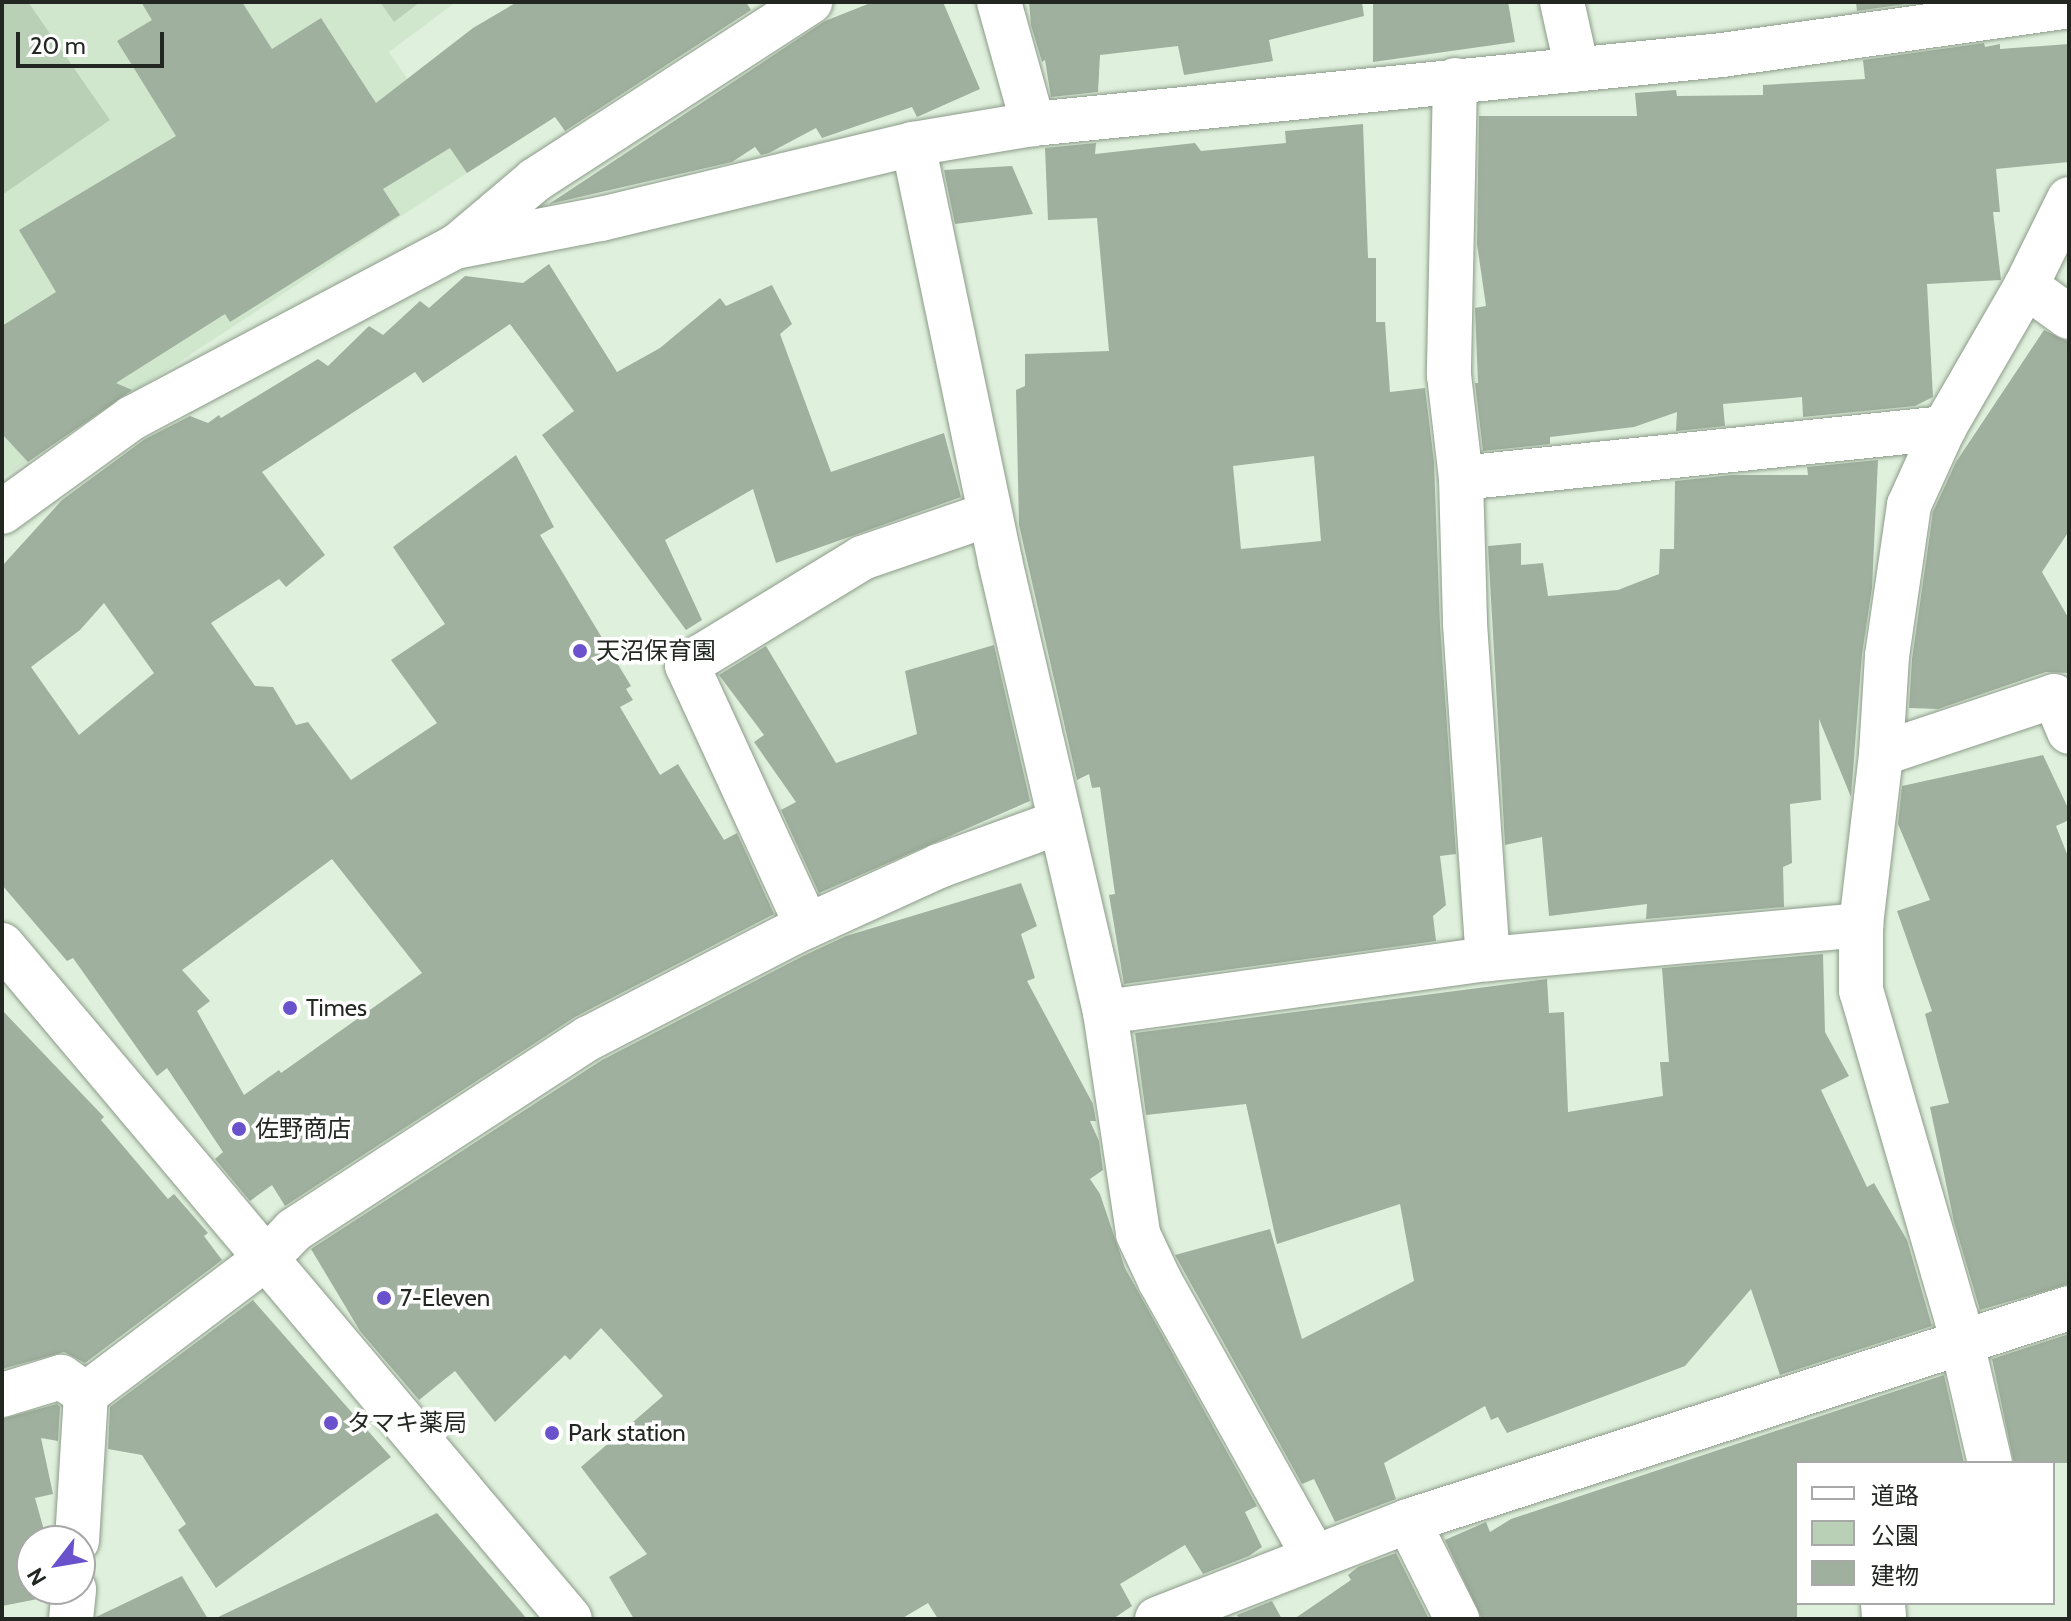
<!DOCTYPE html>
<html>
<head>
<meta charset="utf-8">
<style>
  body { margin:0 }
  #map { position:relative; width:2071px; height:1621px; overflow:hidden; background:#dff0dc; font-family:Cabin,"Noto Sans JP",sans-serif }
  div>[style] { position:absolute }
  [style*='--x'] { left:calc(var(--x)*1px); top:calc(var(--y)*1px); width:calc(var(--w)*1px); rotate:calc(var(--a)*1deg) }
  .built>* { inset:0; background:#d0e7cd }
  .green>* { inset:0; background:#b9cfb6 }
  .building>* { inset:0; background:#a0b09e }
  .roads { filter:drop-shadow(0 0 2px #8b9b89) drop-shadow(0 0 2px #8b9b89) }
  .minor>* { height:44px; margin:-22px; padding:0 22px; transform-origin:22px; border-radius:22px; background:#fff }
  .tertiary>* { height:44px; margin:-22px; padding:0 22px; transform-origin:22px; border-radius:22px; background:#fff }
  .dots>* { width:22px; height:22px; translate:-50% -50%; box-sizing:border-box; border:4px solid #fff; border-radius:50% }
  span { translate:-50% -50%; white-space:nowrap; text-align:center; line-height:1.15; -webkit-text-stroke:7px #fff; paint-order:stroke }
  .poi-label { font-size:24px; color:#222821 }
  .left { translate:0 -50%; text-align:left }
  .frame { position:absolute; inset:0; border:4px solid #222821; pointer-events:none }
  .legend { position:absolute; left:1795px; top:1461px; width:260px; height:144px; box-sizing:border-box; background:#fff; border:2px solid #a7a9a6; margin:0; padding:10px 14px; list-style:none; font-size:24px; color:#222821 }
  .legend li { display:flex; align-items:center; gap:16px; height:40px }
  .legend b { width:40px; border:2px solid #a7a9a6 }
  .north { position:absolute; left:16px; top:1525px; width:80px; height:80px; box-sizing:border-box; background:#fff; border:2px solid #a7a9a6; border-radius:50%; rotate:239deg; font-size:22px; font-weight:700; line-height:32px; text-align:center; color:#222821 }
  .north::after { content:''; display:block; margin:auto; width:28px; height:36px; background:#6952cb; clip-path:polygon(50% 0,100% 100%,50% 72%,0 100%) }
  .scale { position:absolute; left:16px; top:32px; width:148px; height:36px; box-sizing:border-box; border:4px solid #222821; border-top:0; padding-left:10px; font-size:24px; line-height:28px; white-space:nowrap; color:#222821; -webkit-text-stroke:6px #fff; paint-order:stroke }
</style>
</head>
<body>
<div id="map">
  <div class="built">
    <div style="clip-path:polygon(2px 2px,456px 2px,389px 52px,470px 171px,2px 478px)"></div>
  </div>
  <div class="green">
    <div style="clip-path:polygon(2px 2px,28px 2px,110px 120px,2px 195px)"></div>
    <div style="clip-path:polygon(380px 2px,420px 2px,394px 22px)"></div>
  </div>
  <div class="building">
    <div style="clip-path:polygon(141px 2px,242px 2px,272px 49px,321px 18px,376px 103px,473px 28px,517px 2px,746px 2px,751px 10px,565px 131px,555px 117px,467px 173px,450px 148px,383px 189px,400px 215px,230px 322px,225px 314px,116px 383px,132px 390px,28px 462px,2px 434px,2px 326px,56px 292px,19px 230px,176px 136px,117px 41px,152px 20px)"></div>
    <div style="clip-path:polygon(873px 2px,943px 2px,980px 89px,917px 117px,912px 107px,822px 138px,816px 128px,769px 153px,761px 155px,755px 147px,732px 162px,549px 204px,825px 21px)"></div>
    <div style="clip-path:polygon(1029px 2px,1362px 2px,1364px 16px,1269px 40px,1273px 61px,1184px 75px,1178px 46px,1100px 55px,1098px 92px,1051px 97px,1045px 60px,1042px 62px,1031px 25px)"></div>
    <div style="clip-path:polygon(1373px 2px,1508px 2px,1515px 42px,1373px 62px)"></div>
    <div style="clip-path:polygon(1856px 2px,1919px 2px,1857px 11px)"></div>
    <div style="clip-path:polygon(1984px 43px,1985px 47px,2000px 44px,2000px 49px,2069px 44px,2069px 162px,1996px 169px,2000px 212px,1993px 212px,2001px 280px,1927px 284px,1933px 397px,1915px 406px,1803px 417px,1802px 397px,1723px 404px,1725px 426px,1676px 431px,1677px 412px,1634px 427px,1550px 437px,1550px 444px,1483px 451px,1475px 383px,1478px 383px,1475px 308px,1486px 306px,1477px 244px,1479px 116px,1637px 116px,1635px 93px,1676px 90px,1677px 96px,1763px 95px,1763px 85px,1865px 79px,1863px 60px)"></div>
    <div style="clip-path:polygon(evenodd,1363px 124px,1368px 258px,1376px 258px,1376px 322px,1385px 322px,1390px 392px,1425px 388px,1434px 462px,1440px 625px,1456px 854px,1440px 856px,1446px 905px,1433px 916px,1436px 941px,1124px 984px,1109px 895px,1115px 894px,1100px 787px,1092px 788px,1089px 774px,1077px 780px,1019px 525px,1016px 390px,1025px 386px,1025px 354px,1109px 351px,1097px 218px,1048px 220px,1045px 148px,1096px 143px,1095px 154px,1195px 143px,1201px 151px,1286px 143px,1285px 131px,1363px 124px,1314px 456px,1321px 541px,1241px 549px,1233px 466px,1314px 456px)"></div>
    <div style="clip-path:polygon(1012px 166px,1033px 214px,955px 224px,944px 170px)"></div>
    <div style="clip-path:polygon(evenodd,549px 264px,617px 372px,660px 348px,720px 298px,726px 306px,772px 285px,792px 324px,780px 334px,831px 472px,944px 433px,961px 497px,776px 563px,753px 489px,665px 540px,702px 620px,686px 630px,542px 435px,574px 411px,510px 324px,423px 383px,415px 372px,262px 472px,325px 555px,286px 587px,279px 579px,211px 623px,255px 686px,273px 687px,296px 725px,308px 722px,351px 780px,437px 723px,391px 660px,445px 624px,393px 547px,516px 455px,554px 527px,540px 535px,631px 686px,626px 689px,633px 700px,620px 707px,660px 775px,678px 764px,724px 840px,737px 833px,774px 914px,575px 1017px,285px 1206px,272px 1185px,250px 1201px,215px 1159px,223px 1152px,167px 1068px,157px 1076px,73px 958px,67px 961px,2px 885px,2px 566px,62px 500px,145px 439px,190px 416px,208px 423px,219px 415px,221px 418px,318px 359px,328px 366px,369px 326px,383px 335px,420px 301px,429px 308px,465px 276px,523px 283px,549px 264px,104px 603px,154px 673px,79px 735px,31px 667px,80px 630px,104px 603px,549px 264px,332px 859px,422px 973px,281px 1073px,279px 1070px,244px 1095px,197px 1011px,210px 1001px,182px 970px,332px 859px)"></div>
    <div style="clip-path:polygon(2044px 330px,2069px 342px,2069px 531px,2042px 572px,2069px 619px,2069px 673px,2046px 672px,1938px 709px,1909px 708px,1912px 659px,1933px 512px,1956px 462px)"></div>
    <div style="clip-path:polygon(1878px 460px,1872px 588px,1862px 654px,1851px 797px,1819px 719px,1821px 800px,1790px 804px,1792px 863px,1783px 867px,1784px 907px,1646px 919px,1647px 904px,1549px 916px,1542px 837px,1505px 845px,1488px 546px,1521px 543px,1521px 565px,1543px 563px,1548px 596px,1618px 590px,1659px 574px,1660px 549px,1674px 549px,1675px 481px,1732px 475px,1808px 475px,1807px 467px)"></div>
    <div style="clip-path:polygon(994px 645px,1030px 801px,819px 893px,781px 810px,796px 802px,754px 742px,764px 735px,719px 675px,766px 646px,836px 763px,917px 734px,905px 671px)"></div>
    <div style="clip-path:polygon(2043px 755px,2069px 810px,2069px 820px,2056px 826px,2069px 859px,2069px 1284px,1980px 1310px,1954px 1222px,1930px 1107px,1949px 1103px,1925px 1014px,1932px 1011px,1897px 911px,1930px 900px,1898px 824px,1902px 786px)"></div>
    <div style="clip-path:polygon(1021px 883px,1037px 926px,1021px 934px,1035px 978px,1027px 981px,1093px 1104px,1096px 1121px,1090px 1121px,1099px 1141px,1103px 1170px,1090px 1179px,1100px 1194px,1125px 1268px,1257px 1506px,1245px 1512px,1262px 1547px,1249px 1556px,1203px 1574px,1185px 1545px,1120px 1584px,1132px 1606px,1113px 1619px,938px 1619px,928px 1603px,901px 1619px,634px 1619px,609px 1577px,647px 1554px,581px 1467px,663px 1396px,601px 1328px,570px 1360px,565px 1355px,495px 1422px,455px 1371px,419px 1400px,360px 1331px,311px 1249px,602px 1060px,803px 956px,846px 936px)"></div>
    <div style="clip-path:polygon(1823px 954px,1825px 1032px,1849px 1076px,1821px 1090px,1867px 1187px,1874px 1183px,1907px 1240px,1932px 1326px,1780px 1375px,1751px 1289px,1685px 1366px,1507px 1433px,1498px 1417px,1491px 1420px,1485px 1406px,1384px 1463px,1396px 1499px,1335px 1522px,1314px 1479px,1302px 1484px,1175px 1255px,1270px 1229px,1302px 1339px,1414px 1281px,1400px 1204px,1277px 1244px,1246px 1104px,1146px 1115px,1135px 1033px,1547px 979px,1549px 1013px,1564px 1012px,1568px 1112px,1663px 1096px,1660px 1062px,1669px 1062px,1662px 968px)"></div>
    <div style="clip-path:polygon(2px 1010px,104px 1117px,101px 1120px,168px 1199px,174px 1194px,208px 1233px,204px 1236px,222px 1260px,85px 1363px,64px 1352px,2px 1369px)"></div>
    <div style="clip-path:polygon(253px 1300px,391px 1457px,216px 1588px,178px 1530px,186px 1524px,142px 1455px,108px 1449px,110px 1407px)"></div>
    <div style="clip-path:polygon(2069px 1334px,2069px 1463px,2014px 1463px,1992px 1359px)"></div>
    <div style="clip-path:polygon(1944px 1375px,1964px 1463px,1797px 1463px,1797px 1619px,1482px 1619px,1445px 1540px,1486px 1522px,1490px 1532px,1511px 1519px)"></div>
    <div style="clip-path:polygon(57px 1404px,60px 1407px,58px 1441px,41px 1438px,53px 1494px,35px 1498px,47px 1541px,32px 1541px,32px 1589px,49px 1589px,48px 1597px,2px 1606px,2px 1419px)"></div>
    <div style="clip-path:polygon(437px 1513px,527px 1619px,214px 1619px)"></div>
    <div style="clip-path:polygon(1396px 1553px,1429px 1619px,1294px 1619px,1351px 1580px,1348px 1575px,1358px 1567px)"></div>
    <div style="clip-path:polygon(182px 1576px,208px 1619px,96px 1619px,96px 1617px)"></div>
    <div style="clip-path:polygon(1272px 1601px,1282px 1619px,1239px 1619px,1237px 1615px)"></div>
  </div>
  <div class="roads">
    <div class="minor">
      <div style="--x:999;--y:2;--w:127;--a:74.4"></div>
      <div style="--x:1562;--y:2;--w:69;--a:77.4"></div>
      <div style="--x:1455;--y:80;--w:295;--a:91.2"></div>
      <div style="--x:1449;--y:375;--w:104;--a:83.4"></div>
      <div style="--x:1461;--y:478;--w:146;--a:88.4"></div>
      <div style="--x:1465;--y:624;--w:336;--a:86.1"></div>
      <div style="--x:913;--y:144;--w:426;--a:78.2"></div>
      <div style="--x:1000;--y:561;--w:463;--a:76.9"></div>
      <div style="--x:1105;--y:1012;--w:224;--a:81.5"></div>
      <div style="--x:1138;--y:1234;--w:52;--a:64.9"></div>
      <div style="--x:1160;--y:1281;--w:314;--a:60.8"></div>
      <div style="--x:457;--y:246;--w:102;--a:-40.2"></div>
      <div style="--x:535;--y:180;--w:328;--a:-32.9"></div>
      <div style="--x:2026;--y:286;--w:53;--a:35.8"></div>
      <div style="--x:1461;--y:478;--w:486;--a:-5.9"></div>
      <div style="--x:2;--y:512;--w:160;--a:-35.9"></div>
      <div style="--x:132;--y:418;--w:365;--a:-27.9"></div>
      <div style="--x:455;--y:247;--w:149;--a:-10.9"></div>
      <div style="--x:601;--y:219;--w:321;--a:-13.5"></div>
      <div style="--x:913;--y:144;--w:122;--a:-9.5"></div>
      <div style="--x:1033;--y:124;--w:692;--a:-5.72"></div>
      <div style="--x:1722;--y:55;--w:350;--a:-8"></div>
      <div style="--x:1881;--y:754;--w:182;--a:-18.5"></div>
      <div style="--x:2054;--y:696;--w:39;--a:67"></div>
      <div style="--x:807;--y:926;--w:287;--a:-114.7"></div>
      <div style="--x:687;--y:665;--w:205;--a:-31.4"></div>
      <div style="--x:862;--y:558;--w:135;--a:-19"></div>
      <div style="--x:1105;--y:1012;--w:387;--a:-7.9"></div>
      <div style="--x:1488;--y:959;--w:375;--a:-5.2"></div>
      <div style="--x:2;--y:1395;--w:62;--a:-17"></div>
      <div style="--x:61;--y:1377;--w:30;--a:34"></div>
      <div style="--x:86;--y:1394;--w:228;--a:-37"></div>
      <div style="--x:268;--y:1257;--w:37;--a:-46"></div>
      <div style="--x:294;--y:1230;--w:352;--a:-33.1"></div>
      <div style="--x:589;--y:1038;--w:229;--a:-27.3"></div>
      <div style="--x:792;--y:933;--w:162;--a:-24.5"></div>
      <div style="--x:939;--y:866;--w:129;--a:-20"></div>
      <div style="--x:1990;--y:1463;--w:150;--a:-103.1"></div>
      <div style="--x:1956;--y:1317;--w:340;--a:-106.2"></div>
      <div style="--x:1861;--y:991;--w:66;--a:-90"></div>
      <div style="--x:1861;--y:925;--w:172;--a:-83.3"></div>
      <div style="--x:1881;--y:754;--w:98;--a:-86.5"></div>
      <div style="--x:1887;--y:656;--w:153;--a:-81.7"></div>
      <div style="--x:1909;--y:505;--w:85;--a:-65.6"></div>
      <div style="--x:1944;--y:428;--w:164;--a:-60"></div>
      <div style="--x:2026;--y:286;--w:97;--a:-63.7"></div>
      <div style="--x:1408;--y:1521;--w:110;--a:63.4"></div>
      <div style="--x:77;--y:1541;--w:147;--a:-86.5"></div>
      <div style="--x:1883;--y:1603;--w:16;--a:86"></div>
      <div style="--x:71;--y:1619;--w:30;--a:-84"></div>
      <div style="--x:1157;--y:1619;--w:269;--a:-21.3"></div>
      <div style="--x:1408;--y:1521;--w:694;--a:-17.86"></div>
    </div>
    <div class="tertiary">
      <div style="--x:2;--y:945;--w:881;--a:49.88"></div>
    </div>
  </div>
  <div class="dots">
    <div style="left:580px;top:651px;background:#6952cb"></div>
    <div style="left:290px;top:1008px;background:#6952cb"></div>
    <div style="left:239px;top:1129px;background:#6952cb"></div>
    <div style="left:384px;top:1298px;background:#6952cb"></div>
    <div style="left:331px;top:1423px;background:#6952cb"></div>
    <div style="left:552px;top:1433px;background:#6952cb"></div>
  </div>
  <div class="poi-label">
    <span class="left" style="left:596px;top:651px">天沼保育園</span>
    <span class="left" style="left:306px;top:1008px">Times</span>
    <span class="left" style="left:255px;top:1129px">佐野商店</span>
    <span class="left" style="left:400px;top:1298px">7-Eleven</span>
    <span class="left" style="left:347px;top:1423px">タマキ薬局</span>
    <span class="left" style="left:568px;top:1433px">Park station</span>
  </div>
  <div class="frame"></div>
  <ul class="legend">
  <li><b style="height:10px;background:#fff"></b>道路</li>
  <li><b style="height:22px;background:#b9cfb6"></b>公園</li>
  <li><b style="height:22px;background:#a0b09e"></b>建物</li>
  </ul>
  <div class="north">N</div>
  <div class="scale">20 m</div>
</div>
</body>
</html>
